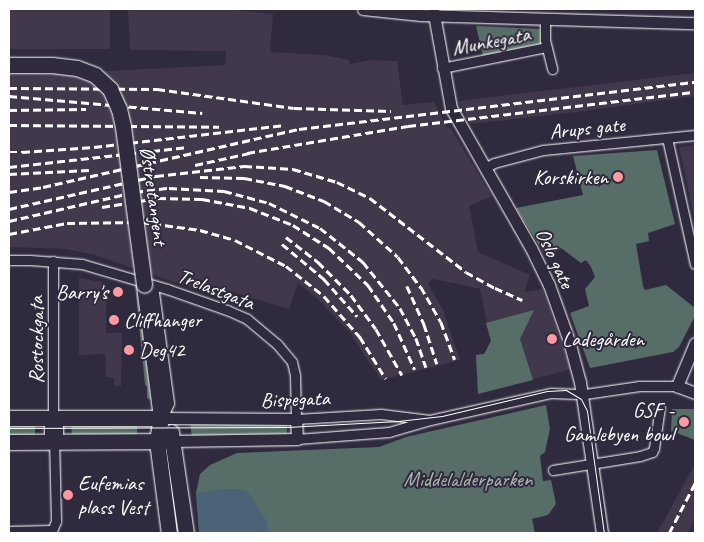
<!DOCTYPE html>
<html>
<head>
<meta charset="utf-8">
<style>
  body { margin:0 }
  #map { position:relative; width:704px; height:542px; overflow:hidden; background:#2f2a3d; font-family:Caveat,sans-serif }
  div>[style] { position:absolute }
  [style*='--x'] { left:calc(var(--x)*1px); top:calc(var(--y)*1px); width:calc(var(--w)*1px); rotate:calc(var(--a)*1deg) }
  .built>* { inset:0; background:#42384c; transform-origin:0 0 }
  .green>* { inset:0; background:#576d67; transform-origin:0 0 }
  .water>* { inset:0; background:#4c6276 }
  .roads { filter:drop-shadow(0 0 1px #fff) drop-shadow(0 0 1px #fff) }
  .minor>* { height:9px; margin:-4.5px; padding:0 4.5px; transform-origin:4.5px; border-radius:4.5px; background:#2f2a3d }
  .tertiary>* { height:11px; margin:-5.5px; padding:0 5.5px; transform-origin:5.5px; border-radius:5.5px; background:#2f2a3d }
  .trunk>* { height:15px; margin:-7.5px; padding:0 7.5px; transform-origin:7.5px; border-radius:7.5px; background:#2f2a3d }
  .tram>* { height:1px; margin:-0.5px; padding:0 0.5px; transform-origin:0.5px; border-radius:0.5px; background:#fff }
  .rail>* { height:2.5px; margin-top:-1.25px; transform-origin:0; background:repeating-linear-gradient(90deg,#fff 0 8px,transparent 0 12px) }
  .bridges { filter:drop-shadow(0 0 1px #fff) drop-shadow(0 0 1px #fff) }
  .trunk-bridge>* { height:15px; margin:-7.5px; padding:0 7.5px; transform-origin:7.5px; border-radius:7.5px; background:#2f2a3d }
  .dots>* { width:14px; height:14px; translate:-50% -50%; box-sizing:border-box; border:2px solid #2f2a3d; border-radius:50% }
  span { translate:-50% -50%; white-space:nowrap; text-align:center; line-height:1.15; -webkit-text-stroke:4px #2f2a3d; paint-order:stroke }
  .street-label { font-size:21px; color:#fff }
  .poi-label { font-size:21px; color:#fff }
  .right { translate:-100% -50%; text-align:right }
  .left { translate:0 -50%; text-align:left }
  .park-label { font-size:21px; color:#abb6b3 }
  .frame { position:absolute; inset:0; border:10px solid #fff; pointer-events:none }
</style>
</head>
<body>
<div id="map">
  <div class="built">
    <div style="left:9px;top:9px;width:101px;height:40px"></div>
    <div style="clip-path:polygon(128px 9px,226px 9px,273px 14px,270px 52px,324px 55px,349px 60px,349px 64px,372px 60px,397px 61px,403px 105px,434px 102px,447px 127px,451px 129px,492px 196px,469px 206px,478px 252px,530px 275px,524px 292px,542px 289px,571px 369px,478px 394px,476px 355px,484px 354px,491px 341px,480px 289px,454px 283px,432px 279px,428px 284px,443px 310px,460px 360px,381px 380px,350px 333px,316px 297px,298px 283px,289px 309px,216px 287px,212px 295px,95px 255px,66px 249px,9px 247px,9px 72px,50px 74px,225px 65px,226px 51px,130px 50px)"></div>
    <div style="clip-path:polygon(695px 73px,695px 96px,576px 112px,470px 124px,458px 101px)"></div>
    <div style="clip-path:polygon(695px 145px,695px 222px,679px 147px)"></div>
    <div style="clip-path:polygon(79px 278px,106px 283px,106px 333px,122px 333px,121px 386px,114px 386px,114px 378px,106px 377px,105px 354px,79px 355px)"></div>
    <div style="clip-path:polygon(695px 464px,695px 518px,688px 533px,657px 533px)"></div>
  </div>
  <div class="green">
    <div style="clip-path:polygon(476px 26px,540px 29px,541px 44px,483px 56px)"></div>
    <div style="clip-path:polygon(657px 150px,675px 224px,648px 233px,649px 241px,636px 244px,643px 286px,645px 290px,666px 285px,695px 308px,695px 316px,679px 347px,673px 352px,590px 368px,570px 313px,589px 306px,585px 289px,595px 277px,591px 267px,586px 260px,581px 263px,561px 248px,547px 258px,516px 208px,583px 195px,573px 156px)"></div>
    <div style="clip-path:polygon(136px 293px,137px 293px,151px 400px,147px 398px,147px 387px,145px 385px)"></div>
    <div style="clip-path:polygon(534px 310px,520px 339px,533px 380px,478px 394px,476px 355px,484px 354px,491px 341px,486px 323px)"></div>
    <div style="clip-path:polygon(546px 405px,550px 429px,545px 452px,540px 456px,543px 481px,551px 480px,556px 504px,548px 515px,532px 519px,535px 533px,199px 533px,196px 493px,200px 474px,210px 465px,237px 453px,379px 447px,406px 437px)"></div>
    <div style="clip-path:polygon(672px 409px,695px 409px,695px 440px,671px 431px)"></div>
    <div style="left:9px;top:422px;width:26px;height:15px"></div>
    <div style="clip-path:polygon(71px 422px,137px 426px,137px 433px,136px 437px,72px 437px)"></div>
    <div style="clip-path:polygon(190px 422px,287px 422px,287px 435px,192px 438px)"></div>
  </div>
  <div class="water">
    <div style="clip-path:polygon(226px 489px,239px 489px,248px 492px,266px 520px,269px 533px,199px 533px,197px 493px)"></div>
  </div>
  <div class="roads">
    <div class="minor">
      <div style="--x:545;--y:18;--w:22;--a:90"></div>
      <div style="--x:545;--y:40;--w:30;--a:76"></div>
      <div style="--x:442;--y:68;--w:106;--a:-11.4"></div>
      <div style="--x:667;--y:138;--w:129;--a:77.5"></div>
      <div style="--x:485;--y:168;--w:10;--a:-29"></div>
      <div style="--x:494;--y:163;--w:51;--a:-14.9"></div>
      <div style="--x:543;--y:150;--w:153;--a:-5.6"></div>
      <div style="--x:9;--y:260;--w:21;--a:0"></div>
      <div style="--x:30;--y:260;--w:52;--a:4.4"></div>
      <div style="--x:82;--y:264;--w:89;--a:16.4"></div>
      <div style="--x:167;--y:289;--w:64;--a:19.3"></div>
      <div style="--x:227;--y:310;--w:22;--a:24"></div>
      <div style="--x:247;--y:319;--w:39;--a:40"></div>
      <div style="--x:277;--y:344;--w:23;--a:50"></div>
      <div style="--x:292;--y:362;--w:13;--a:77"></div>
      <div style="--x:295;--y:375;--w:44;--a:88.7"></div>
      <div style="--x:296;--y:419;--w:85;--a:-3.4"></div>
      <div style="--x:381;--y:414;--w:49;--a:7"></div>
      <div style="--x:53;--y:261;--w:157;--a:90"></div>
      <div style="--x:53;--y:418;--w:6;--a:129"></div>
      <div style="--x:49;--y:423;--w:14;--a:90"></div>
      <div style="--x:49;--y:437;--w:6;--a:39"></div>
      <div style="--x:153;--y:285;--w:119;--a:82.3"></div>
      <div style="--x:169;--y:403;--w:17;--a:115"></div>
      <div style="--x:297;--y:439;--w:92;--a:-4.4"></div>
      <div style="--x:389;--y:432;--w:43;--a:-16.3"></div>
      <div style="--x:430;--y:420;--w:124;--a:-12.6"></div>
      <div style="--x:551;--y:393;--w:34;--a:2"></div>
      <div style="--x:585;--y:394;--w:55;--a:-8.4"></div>
      <div style="--x:639;--y:386;--w:38;--a:0"></div>
      <div style="--x:553;--y:470;--w:88;--a:-9.1"></div>
      <div style="--x:640;--y:456;--w:13;--a:-18"></div>
      <div style="--x:652;--y:452;--w:4;--a:-63"></div>
      <div style="--x:654;--y:448;--w:41;--a:-81.7"></div>
      <div style="--x:9;--y:531;--w:42;--a:-1.4"></div>
      <div style="--x:51;--y:533;--w:13;--a:-67"></div>
      <div style="--x:56;--y:521;--w:80;--a:-91.4"></div>
      <div style="--x:54;--y:441;--w:6;--a:-51"></div>
      <div style="--x:58;--y:436;--w:13;--a:-90"></div>
      <div style="--x:58;--y:423;--w:7;--a:-135"></div>
    </div>
    <div class="tertiary">
      <div style="--x:363;--y:9;--w:58;--a:5.9"></div>
      <div style="--x:421;--y:15;--w:274;--a:1.7"></div>
      <div style="--x:433;--y:9;--w:101;--a:79.7"></div>
      <div style="--x:451;--y:108;--w:161;--a:60.3"></div>
      <div style="--x:531;--y:248;--w:41;--a:64.1"></div>
      <div style="--x:549;--y:285;--w:59;--a:70.3"></div>
      <div style="--x:569;--y:341;--w:42;--a:75"></div>
      <div style="--x:580;--y:382;--w:153;--a:81.7"></div>
      <div style="--x:695;--y:343;--w:47;--a:112.7"></div>
      <div style="--x:677;--y:386;--w:19;--a:21"></div>
      <div style="--x:161;--y:418;--w:135;--a:0.4"></div>
      <div style="--x:296;--y:419;--w:20;--a:87"></div>
      <div style="--x:297;--y:439;--w:124;--a:179.1"></div>
    </div>
    <div class="trunk">
      <div style="--x:144;--y:285;--w:134;--a:82.7"></div>
      <div style="--x:161;--y:418;--w:23;--a:100"></div>
      <div style="--x:157;--y:441;--w:93;--a:82.6"></div>
      <div style="--x:9;--y:418;--w:152;--a:0"></div>
      <div style="--x:171;--y:432;--w:102;--a:81.6"></div>
      <div style="--x:9;--y:442;--w:164;--a:-0.3"></div>
    </div>
  </div>
  <div class="tram">
    <div style="--x:9;--y:428;--w:278;--a:-0.2"></div>
    <div style="--x:287;--y:427;--w:111;--a:-3.1"></div>
    <div style="--x:398;--y:421;--w:44;--a:-6.5"></div>
    <div style="--x:442;--y:416;--w:108;--a:-13.4"></div>
    <div style="--x:547;--y:391;--w:19;--a:-3"></div>
    <div style="--x:566;--y:390;--w:17;--a:31"></div>
    <div style="--x:581;--y:399;--w:13;--a:63"></div>
    <div style="--x:587;--y:411;--w:123;--a:82.1"></div>
  </div>
  <div class="rail">
    <div style="--x:9;--y:88;--w:148;--a:0.4"></div>
    <div style="--x:157;--y:89;--w:138;--a:7.9"></div>
    <div style="--x:294;--y:108;--w:97;--a:1.8"></div>
    <div style="--x:9;--y:96;--w:194;--a:5"></div>
    <div style="--x:9;--y:110;--w:77;--a:-0.7"></div>
    <div style="--x:9;--y:125;--w:210;--a:0.5"></div>
    <div style="--x:9;--y:152;--w:20;--a:0"></div>
    <div style="--x:22;--y:152;--w:72;--a:-4"></div>
    <div style="--x:94;--y:147;--w:190;--a:-6.6"></div>
    <div style="--x:247;--y:153;--w:163;--a:-9.5"></div>
    <div style="--x:408;--y:126;--w:289;--a:-6.8"></div>
    <div style="--x:195;--y:165;--w:60;--a:-12.4"></div>
    <div style="--x:9;--y:167;--w:180;--a:-6.4"></div>
    <div style="--x:9;--y:174;--w:80;--a:-2.9"></div>
    <div style="--x:200;--y:177;--w:44;--a:1.3"></div>
    <div style="--x:244;--y:178;--w:42;--a:11"></div>
    <div style="--x:285;--y:186;--w:42;--a:21"></div>
    <div style="--x:324;--y:201;--w:41;--a:31"></div>
    <div style="--x:359;--y:222;--w:52;--a:41.9"></div>
    <div style="--x:398;--y:257;--w:38;--a:53"></div>
    <div style="--x:421;--y:287;--w:40;--a:60.3"></div>
    <div style="--x:441;--y:322;--w:40;--a:69.8"></div>
    <div style="--x:9;--y:192;--w:34;--a:-8"></div>
    <div style="--x:43;--y:187;--w:262;--a:-12.8"></div>
    <div style="--x:299;--y:129;--w:399;--a:-6.8"></div>
    <div style="--x:102;--y:207;--w:57;--a:-9.1"></div>
    <div style="--x:158;--y:198;--w:44;--a:1.3"></div>
    <div style="--x:202;--y:199;--w:49;--a:10.6"></div>
    <div style="--x:250;--y:208;--w:46;--a:21.6"></div>
    <div style="--x:293;--y:225;--w:43;--a:32.6"></div>
    <div style="--x:329;--y:248;--w:54;--a:43.5"></div>
    <div style="--x:368;--y:285;--w:46;--a:55.6"></div>
    <div style="--x:394;--y:323;--w:51;--a:65.9"></div>
    <div style="--x:9;--y:209;--w:151;--a:-12.7"></div>
    <div style="--x:156;--y:176;--w:89;--a:-6.5"></div>
    <div style="--x:244;--y:166;--w:49;--a:3.5"></div>
    <div style="--x:293;--y:169;--w:46;--a:16.5"></div>
    <div style="--x:337;--y:182;--w:37;--a:26"></div>
    <div style="--x:370;--y:198;--w:121;--a:37.6"></div>
    <div style="--x:466;--y:272;--w:33;--a:29"></div>
    <div style="--x:495;--y:288;--w:30;--a:24"></div>
    <div style="--x:9;--y:221;--w:129;--a:-13"></div>
    <div style="--x:135;--y:192;--w:34;--a:-7"></div>
    <div style="--x:169;--y:188;--w:55;--a:3.1"></div>
    <div style="--x:224;--y:191;--w:47;--a:14.9"></div>
    <div style="--x:269;--y:203;--w:57;--a:26.1"></div>
    <div style="--x:320;--y:228;--w:55;--a:38.3"></div>
    <div style="--x:363;--y:262;--w:59;--a:51.2"></div>
    <div style="--x:400;--y:308;--w:34;--a:62"></div>
    <div style="--x:416;--y:338;--w:31;--a:71"></div>
    <div style="--x:9;--y:234;--w:59;--a:-10.7"></div>
    <div style="--x:67;--y:223;--w:74;--a:-0.8"></div>
    <div style="--x:141;--y:222;--w:60;--a:7.7"></div>
    <div style="--x:200;--y:230;--w:36;--a:16"></div>
    <div style="--x:235;--y:240;--w:57;--a:27"></div>
    <div style="--x:286;--y:266;--w:48;--a:38.3"></div>
    <div style="--x:324;--y:296;--w:55;--a:48.7"></div>
    <div style="--x:360;--y:337;--w:49;--a:58.2"></div>
    <div style="--x:286;--y:237;--w:41;--a:38"></div>
    <div style="--x:318;--y:262;--w:47;--a:45"></div>
    <div style="--x:351;--y:295;--w:42;--a:53.7"></div>
    <div style="--x:376;--y:329;--w:53;--a:60.5"></div>
    <div style="--x:282;--y:244;--w:55;--a:39.8"></div>
    <div style="--x:324;--y:279;--w:50;--a:48.3"></div>
    <div style="--x:407;--y:286;--w:42;--a:65.9"></div>
    <div style="--x:424;--y:324;--w:42;--a:72"></div>
    <div style="--x:669;--y:533;--w:56;--a:-62.5"></div>
  </div>
  <div class="bridges">
    <div class="trunk-bridge">
      <div style="--x:9;--y:65;--w:43;--a:0"></div>
      <div style="--x:52;--y:65;--w:25;--a:7"></div>
      <div style="--x:77;--y:68;--w:19;--a:21"></div>
      <div style="--x:95;--y:75;--w:21;--a:43"></div>
      <div style="--x:110;--y:89;--w:22;--a:66"></div>
      <div style="--x:119;--y:109;--w:18;--a:77"></div>
      <div style="--x:123;--y:127;--w:159;--a:82.4"></div>
    </div>
  </div>
  <div class="dots">
    <div style="left:618px;top:177px;background:#ff9aa2"></div>
    <div style="left:118px;top:292px;background:#ff9aa2"></div>
    <div style="left:114px;top:320px;background:#ff9aa2"></div>
    <div style="left:552px;top:339px;background:#ff9aa2"></div>
    <div style="left:129px;top:350px;background:#ff9aa2"></div>
    <div style="left:684px;top:422px;background:#ff9aa2"></div>
    <div style="left:68px;top:495px;background:#ff9aa2"></div>
  </div>
  <div class="street-label">
    <span style="left:491px;top:41px;rotate:-11deg">Munkegata</span>
    <span style="left:587px;top:128px;rotate:-6deg">Arups gate</span>
    <span style="left:154px;top:196px;rotate:82deg">Østre tangent</span>
    <span style="left:555px;top:258px;rotate:65deg">Oslo gate</span>
    <span style="left:216px;top:289px;rotate:21deg">Trelastgata</span>
    <span style="left:36px;top:340px;rotate:-90deg">Rostockgata</span>
    <span style="left:295px;top:399px;rotate:-2deg">Bispegata</span>
  </div>
  <div class="poi-label">
    <span class="right" style="left:608px;top:177px">Korskirken</span>
    <span class="right" style="left:108px;top:292px">Barry's</span>
    <span class="left" style="left:124px;top:320px">Cliffhanger</span>
    <span class="left" style="left:562px;top:339px">Ladegården</span>
    <span class="left" style="left:139px;top:350px">Deg42</span>
    <span class="right" style="left:674px;top:422px">GSF -<br>Gamlebyen bowl</span>
    <span class="left" style="left:78px;top:495px">Eufemias<br>plass Vest</span>
  </div>
  <div class="park-label">
    <span style="left:468px;top:479px">Middelalderparken</span>
  </div>
  <div class="frame"></div>
</div>
</body>
</html>
